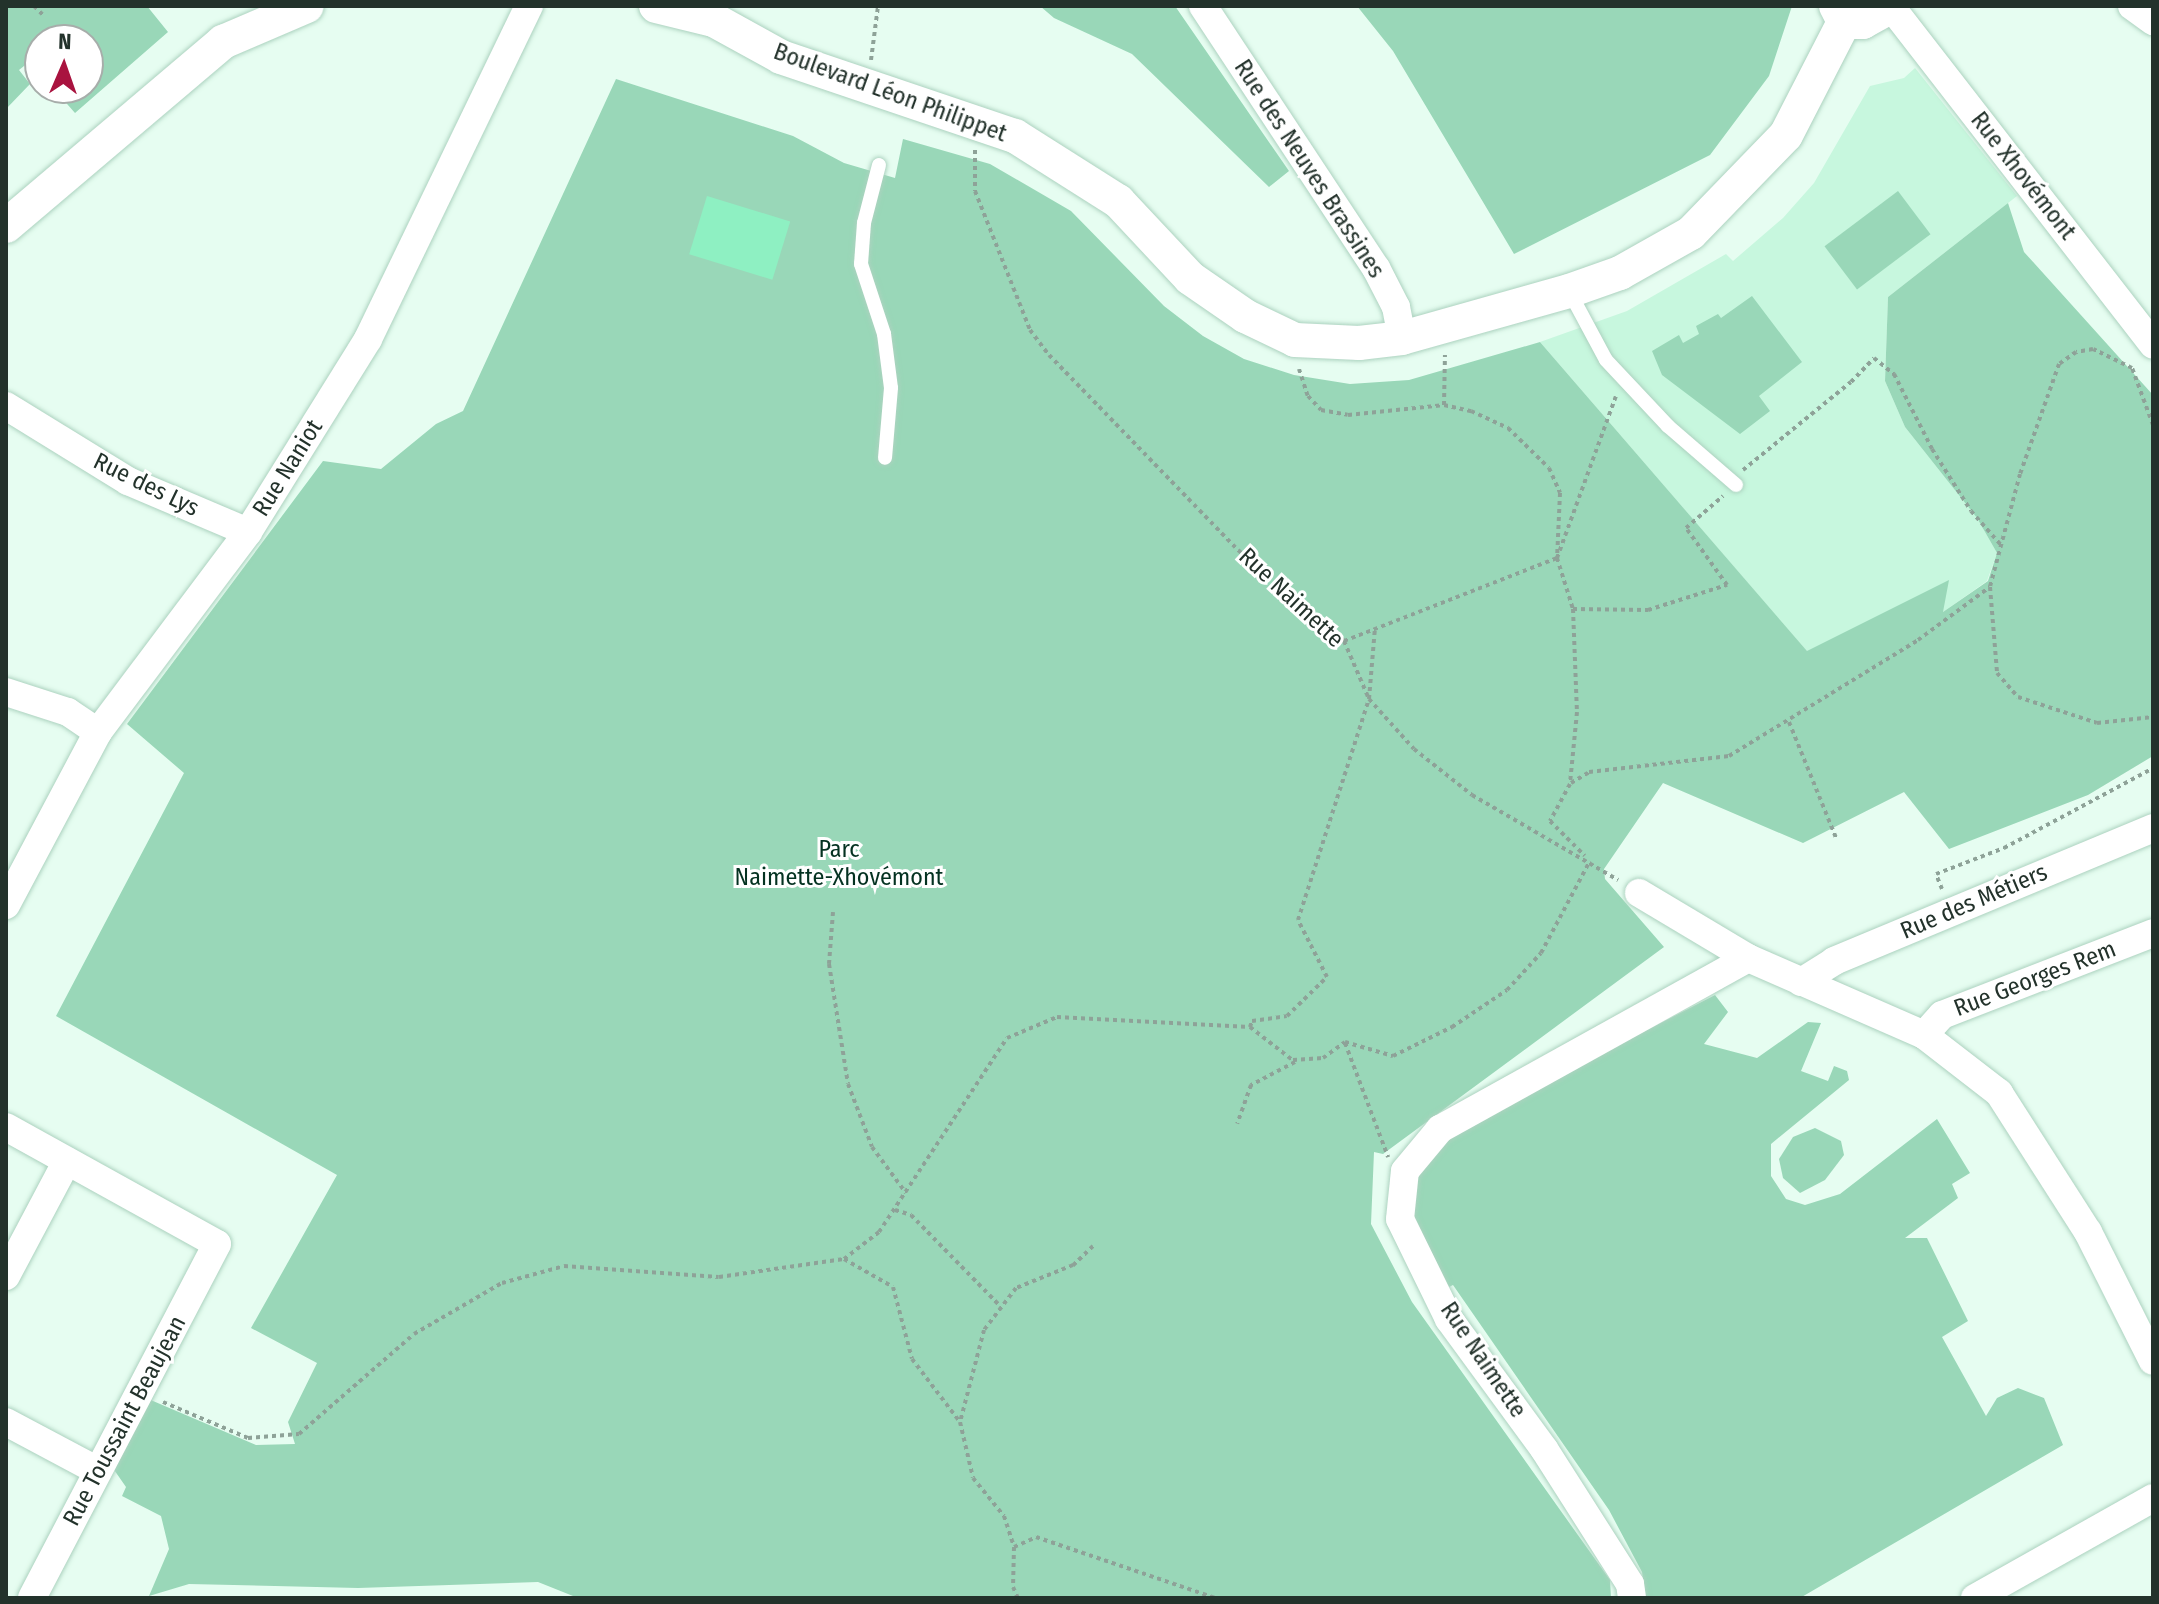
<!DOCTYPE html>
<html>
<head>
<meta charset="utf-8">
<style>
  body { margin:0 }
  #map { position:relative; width:2159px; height:1604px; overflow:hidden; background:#e6fdf1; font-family:"Fira Sans Condensed",sans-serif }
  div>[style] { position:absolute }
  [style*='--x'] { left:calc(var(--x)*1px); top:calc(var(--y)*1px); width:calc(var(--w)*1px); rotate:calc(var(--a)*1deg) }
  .built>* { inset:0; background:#c7f7de }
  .green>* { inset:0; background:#99d7b8; transform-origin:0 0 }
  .water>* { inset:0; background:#8ef0c2; transform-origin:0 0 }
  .path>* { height:4px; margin-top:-2px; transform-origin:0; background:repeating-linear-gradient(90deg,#8ea298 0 4px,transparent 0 8px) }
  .roads { filter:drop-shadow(0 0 2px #acd2bf) drop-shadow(0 0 2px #acd2bf) }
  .service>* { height:14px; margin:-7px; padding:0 7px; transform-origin:7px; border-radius:7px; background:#fff }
  .minor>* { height:28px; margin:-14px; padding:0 14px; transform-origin:14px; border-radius:14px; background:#fff }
  .tertiary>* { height:34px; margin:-17px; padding:0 17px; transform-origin:17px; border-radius:17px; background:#fff }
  span { translate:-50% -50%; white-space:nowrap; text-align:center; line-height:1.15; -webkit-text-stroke:6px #fff; paint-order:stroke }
  .street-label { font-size:24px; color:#23322b }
  .park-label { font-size:24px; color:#043221 }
  .frame { position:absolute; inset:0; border:8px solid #23322b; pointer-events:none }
  .north { position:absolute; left:24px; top:24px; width:80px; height:80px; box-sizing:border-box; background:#fff; border:2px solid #a7adaa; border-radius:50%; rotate:2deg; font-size:22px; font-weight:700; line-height:32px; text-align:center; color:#23322b }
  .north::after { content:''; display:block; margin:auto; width:28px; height:36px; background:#a9133f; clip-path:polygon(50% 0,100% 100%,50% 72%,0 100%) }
</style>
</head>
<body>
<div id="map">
  <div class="built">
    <div style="clip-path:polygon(1915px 68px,2017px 196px,1888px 297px,1885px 381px,1905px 427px,1977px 518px,1997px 553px,1987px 581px,1919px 629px,1818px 664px,1540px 342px,1627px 311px,1726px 254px,1733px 261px,1783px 218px,1814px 183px,1870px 86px,1904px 78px)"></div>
  </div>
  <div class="green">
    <div style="clip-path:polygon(6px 6px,147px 6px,168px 32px,75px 113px,53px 88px,88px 88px,88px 40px,40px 40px,40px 74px,29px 62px,19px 70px,30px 84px,6px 109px)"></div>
    <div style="clip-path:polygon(1040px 6px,1175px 6px,1289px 171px,1269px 187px,1132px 54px,1054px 18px)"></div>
    <div style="clip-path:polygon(1357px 6px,1792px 6px,1769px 76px,1710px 155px,1514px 254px,1393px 51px)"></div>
    <div style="clip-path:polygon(616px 79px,793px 136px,844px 163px,895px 178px,903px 139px,990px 164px,1071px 211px,1164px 306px,1203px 336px,1244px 359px,1294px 375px,1350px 384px,1409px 380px,1540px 342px,1807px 651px,1949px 580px,1943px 612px,1988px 581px,1997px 553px,1977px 518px,1905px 427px,1885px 381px,1888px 297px,2008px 203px,2024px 252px,2153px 395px,2153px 756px,2088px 795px,1949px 849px,1904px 792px,1803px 843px,1663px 783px,1604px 869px,1605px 879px,1664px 947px,1383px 1154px,1374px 1152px,1371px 1224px,1412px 1302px,1610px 1580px,1611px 1598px,578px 1598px,538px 1582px,358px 1588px,189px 1584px,149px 1596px,169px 1549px,161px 1516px,122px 1496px,126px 1487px,110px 1464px,146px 1398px,256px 1445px,295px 1444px,288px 1422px,317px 1363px,251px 1328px,337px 1175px,56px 1016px,184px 773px,127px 724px,323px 461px,381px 469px,436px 424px,463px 411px)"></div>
    <div style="left:1898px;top:191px;width:54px;height:92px;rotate:53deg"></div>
    <div style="clip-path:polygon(1752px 296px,1802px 362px,1759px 396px,1770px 411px,1740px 434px,1662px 375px,1652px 351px,1679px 335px,1683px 343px,1699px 334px,1696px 326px,1718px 314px,1721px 318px)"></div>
    <div style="clip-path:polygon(1715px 995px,1728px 1012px,1704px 1044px,1757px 1058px,1808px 1022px,1821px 1023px,1801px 1071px,1828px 1081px,1834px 1066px,1847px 1071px,1849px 1080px,1771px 1144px,1771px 1176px,1786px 1199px,1805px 1205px,1840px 1194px,1937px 1119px,1970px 1173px,1952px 1184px,1958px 1198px,1905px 1238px,1927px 1238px,1968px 1321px,1942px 1337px,1986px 1416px,1997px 1398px,2018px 1388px,2044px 1398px,2063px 1445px,1800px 1598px,1646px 1598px,1642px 1572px,1609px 1510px,1453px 1285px,1445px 1289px,1411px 1218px,1417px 1170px,1454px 1130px)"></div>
    <div style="clip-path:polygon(1815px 1128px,1841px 1141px,1844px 1155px,1825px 1180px,1800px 1193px,1783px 1178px,1779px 1159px,1793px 1137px)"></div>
  </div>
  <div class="water">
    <div style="left:707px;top:196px;width:87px;height:61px;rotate:17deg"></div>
  </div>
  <div class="path">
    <div style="--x:34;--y:6;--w:13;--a:45"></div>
    <div style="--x:871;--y:60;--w:54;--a:-82.6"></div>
    <div style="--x:975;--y:150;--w:41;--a:90"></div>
    <div style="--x:975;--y:191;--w:149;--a:68.4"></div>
    <div style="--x:1030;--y:330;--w:31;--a:53"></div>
    <div style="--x:1049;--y:355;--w:272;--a:45.9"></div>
    <div style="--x:1238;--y:550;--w:140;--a:40.6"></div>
    <div style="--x:1344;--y:641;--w:63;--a:66.7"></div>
    <div style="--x:1369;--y:699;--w:67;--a:48"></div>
    <div style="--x:1414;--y:749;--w:74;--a:38.4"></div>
    <div style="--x:1472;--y:795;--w:169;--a:30.2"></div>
    <div style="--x:1299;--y:369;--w:28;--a:72"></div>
    <div style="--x:1308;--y:396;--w:19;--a:47"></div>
    <div style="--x:1321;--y:410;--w:27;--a:10"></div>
    <div style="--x:1348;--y:415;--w:97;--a:-5.9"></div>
    <div style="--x:1444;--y:405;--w:28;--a:13"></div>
    <div style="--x:1471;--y:411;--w:41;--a:24.7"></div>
    <div style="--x:1508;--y:428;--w:57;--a:44.3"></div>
    <div style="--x:1549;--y:468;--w:27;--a:66"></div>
    <div style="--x:1560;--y:493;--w:65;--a:92.6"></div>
    <div style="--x:1557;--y:558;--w:53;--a:72.6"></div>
    <div style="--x:1573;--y:609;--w:103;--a:87.8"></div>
    <div style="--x:1577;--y:712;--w:72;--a:95.6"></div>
    <div style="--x:1570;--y:784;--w:42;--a:118.4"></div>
    <div style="--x:1550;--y:821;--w:49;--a:45"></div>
    <div style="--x:1444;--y:405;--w:50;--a:-88.9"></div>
    <div style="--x:2153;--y:425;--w:61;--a:-110.2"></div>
    <div style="--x:2132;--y:368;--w:43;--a:-154"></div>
    <div style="--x:2093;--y:349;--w:17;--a:170"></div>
    <div style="--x:2076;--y:352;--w:21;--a:145"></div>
    <div style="--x:2059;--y:364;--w:117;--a:109.5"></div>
    <div style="--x:2020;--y:474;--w:117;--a:104.9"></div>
    <div style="--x:1990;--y:587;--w:86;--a:85.3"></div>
    <div style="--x:1997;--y:673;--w:32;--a:49"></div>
    <div style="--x:2018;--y:697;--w:83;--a:18.2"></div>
    <div style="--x:2097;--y:723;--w:56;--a:-6.1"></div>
    <div style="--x:1743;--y:470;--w:139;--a:-39.2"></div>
    <div style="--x:1851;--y:382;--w:33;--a:-46"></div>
    <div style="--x:1874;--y:358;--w:26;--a:39"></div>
    <div style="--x:1894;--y:374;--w:84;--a:63.1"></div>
    <div style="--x:1932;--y:449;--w:73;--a:57.8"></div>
    <div style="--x:1971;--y:511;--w:45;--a:48.6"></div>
    <div style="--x:2153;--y:489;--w:16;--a:90"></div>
    <div style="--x:1573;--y:609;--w:75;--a:0.8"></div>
    <div style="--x:1648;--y:610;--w:83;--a:-17.6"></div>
    <div style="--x:1727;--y:585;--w:70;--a:-125.7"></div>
    <div style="--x:1686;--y:528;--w:49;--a:-40.9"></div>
    <div style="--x:1344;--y:641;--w:229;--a:-21.3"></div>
    <div style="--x:1557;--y:558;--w:172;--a:-70"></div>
    <div style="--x:1789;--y:722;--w:127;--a:67.9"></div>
    <div style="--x:1571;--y:783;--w:21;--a:-31"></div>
    <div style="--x:1589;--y:772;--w:141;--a:-6.5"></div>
    <div style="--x:1729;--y:756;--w:222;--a:-31.5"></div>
    <div style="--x:1918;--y:640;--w:89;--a:-36.4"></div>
    <div style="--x:1942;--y:889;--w:16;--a:-112"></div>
    <div style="--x:1936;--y:874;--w:73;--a:-20.9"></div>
    <div style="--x:2004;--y:848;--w:169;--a:-28.2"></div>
    <div style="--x:833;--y:912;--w:52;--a:94.4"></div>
    <div style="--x:829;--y:964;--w:121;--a:81"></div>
    <div style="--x:848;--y:1084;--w:67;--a:69.1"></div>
    <div style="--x:872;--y:1147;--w:57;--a:53.5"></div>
    <div style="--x:1250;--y:1027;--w:6;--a:-72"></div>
    <div style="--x:1252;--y:1021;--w:35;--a:-8"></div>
    <div style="--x:1287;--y:1016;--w:56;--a:-44.3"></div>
    <div style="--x:1327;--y:977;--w:64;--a:-117"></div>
    <div style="--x:1298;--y:920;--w:232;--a:-72.2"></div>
    <div style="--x:1369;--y:699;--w:72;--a:-85.2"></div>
    <div style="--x:1345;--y:1043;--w:122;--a:69.3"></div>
    <div style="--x:1293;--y:1060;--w:30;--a:-4"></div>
    <div style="--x:1323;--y:1058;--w:27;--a:-36"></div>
    <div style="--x:1345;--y:1042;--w:50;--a:16.3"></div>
    <div style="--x:1393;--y:1056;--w:66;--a:-26.2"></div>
    <div style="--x:1452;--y:1027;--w:66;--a:-33.9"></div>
    <div style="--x:1507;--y:990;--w:50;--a:-47.4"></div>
    <div style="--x:1541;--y:953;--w:104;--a:-62"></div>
    <div style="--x:895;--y:1210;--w:17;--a:17"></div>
    <div style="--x:911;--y:1215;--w:127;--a:45.6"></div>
    <div style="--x:1093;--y:1246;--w:28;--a:136"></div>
    <div style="--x:1073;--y:1265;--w:61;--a:158"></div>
    <div style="--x:1016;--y:1288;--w:53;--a:127.3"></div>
    <div style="--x:984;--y:1330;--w:95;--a:104.6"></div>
    <div style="--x:960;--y:1422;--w:57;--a:76.9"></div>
    <div style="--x:973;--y:1478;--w:49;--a:50.8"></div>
    <div style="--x:1004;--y:1516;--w:33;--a:72"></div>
    <div style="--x:1014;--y:1547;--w:24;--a:-24"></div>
    <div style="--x:1036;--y:1537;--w:189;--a:18.8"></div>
    <div style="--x:844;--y:1259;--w:56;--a:29.7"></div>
    <div style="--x:893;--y:1287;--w:74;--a:75.2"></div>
    <div style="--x:912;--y:1359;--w:79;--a:52.7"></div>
    <div style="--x:163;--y:1402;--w:92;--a:23"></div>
    <div style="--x:248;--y:1438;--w:51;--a:-4.5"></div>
    <div style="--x:299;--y:1434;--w:152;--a:-41"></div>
    <div style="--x:414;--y:1334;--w:102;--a:-30.1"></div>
    <div style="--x:502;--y:1283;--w:64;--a:-15.3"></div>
    <div style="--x:564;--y:1266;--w:155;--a:4.1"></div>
    <div style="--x:719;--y:1277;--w:126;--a:-8.2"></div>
    <div style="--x:844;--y:1259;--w:44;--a:-37.6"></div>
    <div style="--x:879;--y:1232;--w:232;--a:-56.6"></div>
    <div style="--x:1007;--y:1038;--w:54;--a:-22.8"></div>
    <div style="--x:1057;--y:1017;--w:193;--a:3"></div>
    <div style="--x:1250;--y:1027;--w:57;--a:37.9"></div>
    <div style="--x:1295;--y:1062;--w:50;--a:152.4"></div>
    <div style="--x:1251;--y:1085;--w:41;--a:109.7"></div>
    <div style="--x:1014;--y:1547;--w:40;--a:91.4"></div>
    <div style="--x:1013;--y:1587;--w:12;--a:66"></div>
  </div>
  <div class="roads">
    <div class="service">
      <div style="--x:879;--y:165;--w:60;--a:104.5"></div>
      <div style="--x:864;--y:223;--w:41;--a:94.2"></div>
      <div style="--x:861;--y:264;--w:74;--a:71.8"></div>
      <div style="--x:884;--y:334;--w:54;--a:82.6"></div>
      <div style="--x:891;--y:388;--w:70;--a:94.9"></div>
      <div style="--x:1569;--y:291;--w:78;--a:61.8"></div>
      <div style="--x:1606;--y:360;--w:91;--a:46.8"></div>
      <div style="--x:1668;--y:426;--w:90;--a:40.9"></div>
    </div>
    <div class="minor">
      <div style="--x:1203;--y:6;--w:314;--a:56.6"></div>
      <div style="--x:1376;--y:268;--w:44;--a:62.9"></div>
      <div style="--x:1396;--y:307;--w:32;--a:79"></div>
      <div style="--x:2132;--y:6;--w:26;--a:36"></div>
      <div style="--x:1892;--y:8;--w:426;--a:52.2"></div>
      <div style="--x:6;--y:406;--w:143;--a:31.6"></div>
      <div style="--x:128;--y:481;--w:130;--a:23"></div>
      <div style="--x:6;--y:692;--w:65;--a:17.9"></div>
      <div style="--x:68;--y:712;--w:36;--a:34"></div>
      <div style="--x:1639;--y:893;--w:127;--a:30.8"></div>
      <div style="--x:1748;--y:958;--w:192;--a:23.6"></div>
      <div style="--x:1924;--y:1035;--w:95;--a:37.7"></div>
      <div style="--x:1999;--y:1093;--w:165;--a:57.4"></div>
      <div style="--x:2088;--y:1232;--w:144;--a:63.3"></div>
      <div style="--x:6;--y:905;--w:196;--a:-62"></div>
      <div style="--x:98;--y:732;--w:250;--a:-53.1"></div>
      <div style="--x:248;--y:532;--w:227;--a:-58.1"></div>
      <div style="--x:368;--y:339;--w:370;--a:-64.2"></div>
      <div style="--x:1801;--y:982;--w:39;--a:-32"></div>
      <div style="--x:1834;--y:961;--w:346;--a:-22.6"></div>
      <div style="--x:1924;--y:1035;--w:27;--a:-48"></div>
      <div style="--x:1942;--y:1015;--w:226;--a:-21.2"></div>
      <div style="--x:6;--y:1127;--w:241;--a:29"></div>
      <div style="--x:217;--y:1244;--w:399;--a:117.6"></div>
      <div style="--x:6;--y:1276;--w:130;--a:-62.1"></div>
      <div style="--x:6;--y:1422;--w:104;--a:28"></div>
      <div style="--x:1632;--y:1598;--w:14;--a:-98"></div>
      <div style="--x:1630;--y:1584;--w:160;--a:-122.5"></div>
      <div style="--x:1544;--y:1449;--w:161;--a:-126.2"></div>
      <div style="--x:1449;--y:1319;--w:111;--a:-116.1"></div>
      <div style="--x:1400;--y:1219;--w:48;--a:-84.1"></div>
      <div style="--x:1405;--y:1171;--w:55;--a:-50.2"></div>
      <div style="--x:1440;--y:1129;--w:352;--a:-29"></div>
      <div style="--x:1975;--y:1598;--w:204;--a:-29.3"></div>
    </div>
    <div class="tertiary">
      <div style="--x:656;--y:6;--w:60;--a:13.6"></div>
      <div style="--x:714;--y:20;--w:77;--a:28.9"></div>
      <div style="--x:781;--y:57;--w:247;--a:18.7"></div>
      <div style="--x:1015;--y:136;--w:122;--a:32.3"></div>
      <div style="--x:1118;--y:201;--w:105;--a:46.9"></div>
      <div style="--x:1190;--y:278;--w:67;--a:34.6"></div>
      <div style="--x:1245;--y:316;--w:55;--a:25.6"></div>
      <div style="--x:1295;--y:340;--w:64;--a:2.7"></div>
      <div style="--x:1359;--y:343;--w:43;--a:-6.6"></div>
      <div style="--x:1402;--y:338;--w:173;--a:-15.7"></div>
      <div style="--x:1569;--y:291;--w:54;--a:-19.4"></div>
      <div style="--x:1620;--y:273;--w:81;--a:-29.4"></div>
      <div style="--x:1691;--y:233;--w:136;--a:-45.9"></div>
      <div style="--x:1786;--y:135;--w:127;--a:-62.8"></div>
      <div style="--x:1836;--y:6;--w:18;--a:63"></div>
      <div style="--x:1844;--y:22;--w:19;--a:0"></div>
      <div style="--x:1863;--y:22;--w:33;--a:-29"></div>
      <div style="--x:6;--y:226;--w:285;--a:-40.3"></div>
      <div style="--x:223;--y:42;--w:91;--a:-23.2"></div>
    </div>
  </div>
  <div class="street-label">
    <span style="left:890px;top:93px;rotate:20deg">Boulevard Léon Philippet</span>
    <span style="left:1309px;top:169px;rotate:57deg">Rue des Neuves Brassines</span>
    <span style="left:2023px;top:176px;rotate:52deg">Rue Xhovémont</span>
    <span style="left:288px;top:468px;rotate:-58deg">Rue Naniot</span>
    <span style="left:146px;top:485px;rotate:26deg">Rue des Lys</span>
    <span style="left:1291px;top:598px;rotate:43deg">Rue Naimette</span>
    <span style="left:1974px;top:902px;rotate:-23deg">Rue des Métiers</span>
    <span style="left:2035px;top:979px;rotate:-21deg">Rue Georges Rem</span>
    <span style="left:1483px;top:1360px;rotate:56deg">Rue Naimette</span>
    <span style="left:125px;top:1421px;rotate:-62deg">Rue Toussaint Beaujean</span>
  </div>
  <div class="park-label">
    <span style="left:839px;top:864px">Parc<br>Naimette-Xhovémont</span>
  </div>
  <div class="frame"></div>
  <div class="north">N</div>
</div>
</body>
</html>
